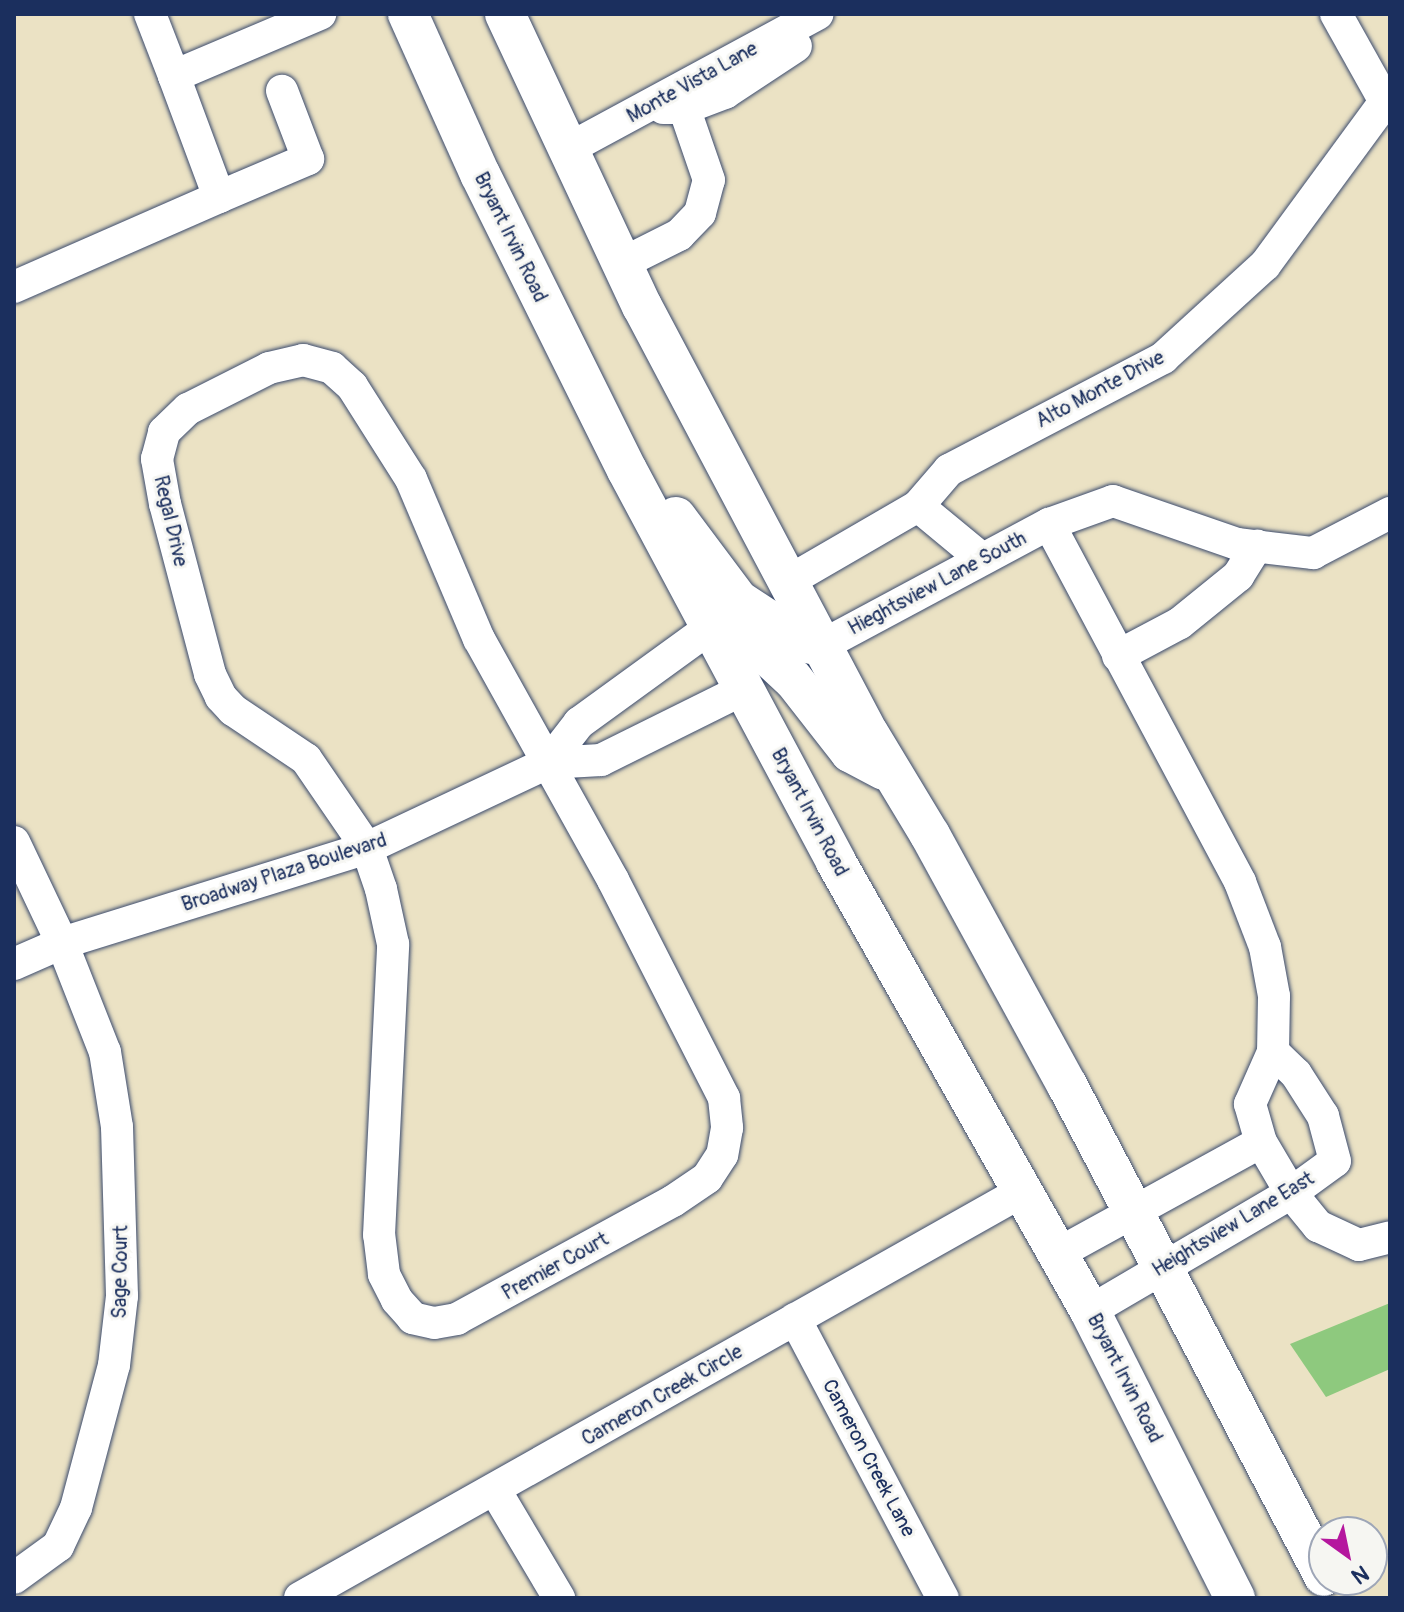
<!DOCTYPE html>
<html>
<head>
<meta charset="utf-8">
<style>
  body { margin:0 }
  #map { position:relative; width:1404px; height:1612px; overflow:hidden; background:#ebe2c4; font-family:Pangolin,sans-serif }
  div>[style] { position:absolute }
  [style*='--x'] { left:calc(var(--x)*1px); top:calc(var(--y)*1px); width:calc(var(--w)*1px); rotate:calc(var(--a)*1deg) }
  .green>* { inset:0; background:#8ec97e }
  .roads { filter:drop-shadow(0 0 2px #3a4a6d) drop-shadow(0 0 2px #3a4a6d) }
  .minor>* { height:32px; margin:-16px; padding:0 16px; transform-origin:16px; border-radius:16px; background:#fff }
  .major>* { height:40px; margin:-20px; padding:0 20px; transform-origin:20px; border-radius:20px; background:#fff }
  span { translate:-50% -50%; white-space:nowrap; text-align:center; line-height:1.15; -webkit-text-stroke:6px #f6f6f2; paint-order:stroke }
  .street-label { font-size:20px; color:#1b2f5e }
  .frame { position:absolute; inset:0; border:16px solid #1b2f5e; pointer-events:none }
  .north { position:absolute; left:1308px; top:1516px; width:80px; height:80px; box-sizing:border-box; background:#f6f6f2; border:2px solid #9ea6b7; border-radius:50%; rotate:147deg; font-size:22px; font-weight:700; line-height:32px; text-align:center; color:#1b2f5e }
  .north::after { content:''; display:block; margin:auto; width:28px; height:36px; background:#b5179e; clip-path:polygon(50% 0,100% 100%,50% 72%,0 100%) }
</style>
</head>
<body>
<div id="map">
  <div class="green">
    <div style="clip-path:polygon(1390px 1303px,1390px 1369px,1326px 1397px,1290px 1344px)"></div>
  </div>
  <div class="roads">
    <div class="minor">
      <div style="--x:150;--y:14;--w:66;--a:68.8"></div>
      <div style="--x:1336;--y:14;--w:98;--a:60.8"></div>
      <div style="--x:663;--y:108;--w:22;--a:0"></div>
      <div style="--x:685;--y:108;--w:43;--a:-20.6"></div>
      <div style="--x:725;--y:93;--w:85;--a:-33.5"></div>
      <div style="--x:566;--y:150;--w:286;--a:-28.4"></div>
      <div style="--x:219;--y:197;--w:97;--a:-23.1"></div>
      <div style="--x:308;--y:159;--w:73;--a:-110.9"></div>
      <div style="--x:621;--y:264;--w:65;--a:-26.6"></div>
      <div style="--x:679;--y:235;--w:30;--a:-46"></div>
      <div style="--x:700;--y:213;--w:34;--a:-75"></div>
      <div style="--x:709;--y:180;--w:95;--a:-109"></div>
      <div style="--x:14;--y:287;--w:224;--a:-23.7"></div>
      <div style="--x:219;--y:197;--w:129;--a:-110.4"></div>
      <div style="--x:174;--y:76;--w:159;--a:-23"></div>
      <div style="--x:303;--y:360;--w:30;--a:15"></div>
      <div style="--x:332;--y:368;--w:27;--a:42"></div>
      <div style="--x:352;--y:386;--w:110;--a:57.6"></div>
      <div style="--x:411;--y:479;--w:174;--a:67"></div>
      <div style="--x:479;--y:639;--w:276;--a:60.9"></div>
      <div style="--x:613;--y:880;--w:245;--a:63"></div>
      <div style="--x:724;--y:1098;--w:30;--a:84"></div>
      <div style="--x:727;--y:1128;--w:27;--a:100"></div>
      <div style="--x:722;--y:1155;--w:27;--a:123"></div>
      <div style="--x:707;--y:1178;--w:41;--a:145.9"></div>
      <div style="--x:673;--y:1201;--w:246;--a:151.4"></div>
      <div style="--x:457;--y:1319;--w:23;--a:170"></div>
      <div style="--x:434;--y:1323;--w:22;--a:-167"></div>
      <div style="--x:413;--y:1318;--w:24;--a:-132"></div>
      <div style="--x:397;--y:1300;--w:29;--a:-117"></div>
      <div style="--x:384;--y:1274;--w:39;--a:-97"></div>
      <div style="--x:379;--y:1235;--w:291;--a:-87.2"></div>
      <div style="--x:393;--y:944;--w:56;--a:-102.3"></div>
      <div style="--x:381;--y:889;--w:43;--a:-108.9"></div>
      <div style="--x:367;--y:848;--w:108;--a:-124.4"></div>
      <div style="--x:306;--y:759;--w:88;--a:-146.1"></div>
      <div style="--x:233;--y:710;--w:18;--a:-133"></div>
      <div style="--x:221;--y:697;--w:25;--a:-116"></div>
      <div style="--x:210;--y:674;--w:176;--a:-104.8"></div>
      <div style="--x:165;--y:504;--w:46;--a:-100.1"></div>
      <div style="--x:157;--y:459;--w:28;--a:-75"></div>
      <div style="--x:164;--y:432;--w:33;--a:-44"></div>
      <div style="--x:188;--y:409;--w:91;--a:-26.8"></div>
      <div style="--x:269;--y:368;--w:35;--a:-13"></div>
      <div style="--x:918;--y:506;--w:83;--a:39.6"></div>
      <div style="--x:1049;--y:524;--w:68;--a:-19.8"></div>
      <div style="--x:1113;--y:501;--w:131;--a:19.1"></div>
      <div style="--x:1237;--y:544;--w:77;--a:6.8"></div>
      <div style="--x:1313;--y:553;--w:87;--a:-27.5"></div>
      <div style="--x:787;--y:582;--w:151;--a:-30.1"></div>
      <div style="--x:918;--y:506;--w:48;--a:-49.3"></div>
      <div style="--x:949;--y:470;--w:242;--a:-27.6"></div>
      <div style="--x:1163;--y:358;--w:138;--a:-42.4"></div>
      <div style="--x:1265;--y:265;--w:211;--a:-53.7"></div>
      <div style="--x:821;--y:646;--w:259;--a:-28.2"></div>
      <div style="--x:1049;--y:524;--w:406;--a:61.9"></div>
      <div style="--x:1240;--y:882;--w:70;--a:69"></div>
      <div style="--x:1265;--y:947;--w:50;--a:79.6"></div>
      <div style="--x:1274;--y:996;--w:56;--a:91"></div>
      <div style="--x:1273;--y:1052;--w:57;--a:113.9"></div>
      <div style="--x:1250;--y:1104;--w:40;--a:74"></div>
      <div style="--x:1261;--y:1142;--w:59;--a:59.5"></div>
      <div style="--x:1291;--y:1193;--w:43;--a:50.7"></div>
      <div style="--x:1318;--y:1226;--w:45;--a:24.9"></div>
      <div style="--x:1359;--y:1245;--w:32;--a:-14"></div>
      <div style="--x:1118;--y:656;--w:70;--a:-28"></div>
      <div style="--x:1180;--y:623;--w:75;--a:-39"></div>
      <div style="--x:1238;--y:576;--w:36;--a:-58"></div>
      <div style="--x:548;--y:763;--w:51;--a:-52.2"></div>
      <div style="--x:579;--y:723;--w:163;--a:-36"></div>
      <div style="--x:14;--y:842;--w:112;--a:64.6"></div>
      <div style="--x:62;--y:943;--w:117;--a:68.5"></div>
      <div style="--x:105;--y:1052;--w:76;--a:80.9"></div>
      <div style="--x:117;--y:1127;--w:169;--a:88.3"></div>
      <div style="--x:122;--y:1296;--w:69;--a:96.6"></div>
      <div style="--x:114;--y:1365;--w:148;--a:104.9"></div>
      <div style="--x:76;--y:1508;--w:42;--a:115.3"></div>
      <div style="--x:58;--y:1546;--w:54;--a:144"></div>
      <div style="--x:14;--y:964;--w:52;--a:-23.6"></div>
      <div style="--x:62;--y:943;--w:319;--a:-17.3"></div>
      <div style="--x:367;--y:848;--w:200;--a:-25.2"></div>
      <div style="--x:548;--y:763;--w:53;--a:-3.2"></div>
      <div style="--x:601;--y:760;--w:160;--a:-26.4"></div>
      <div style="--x:1059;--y:1253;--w:230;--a:-28.8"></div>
      <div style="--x:1090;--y:1311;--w:233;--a:-30.4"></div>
      <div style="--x:1291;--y:1193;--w:54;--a:-36"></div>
      <div style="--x:1335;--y:1161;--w:47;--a:-104.9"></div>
      <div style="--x:1323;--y:1116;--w:50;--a:-122.7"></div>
      <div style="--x:1296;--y:1074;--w:32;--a:-136"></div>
      <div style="--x:795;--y:1319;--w:316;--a:62.1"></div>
      <div style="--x:495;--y:1490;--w:126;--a:59.3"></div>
      <div style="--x:300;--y:1598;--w:830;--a:-29.38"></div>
    </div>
    <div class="major">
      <div style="--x:408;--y:14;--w:175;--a:65.8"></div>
      <div style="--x:480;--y:174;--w:330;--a:63.6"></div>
      <div style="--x:627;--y:470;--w:444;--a:61.9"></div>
      <div style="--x:836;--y:862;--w:516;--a:60.5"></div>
      <div style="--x:1090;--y:1311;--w:322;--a:63.2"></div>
      <div style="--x:505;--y:14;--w:323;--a:64.9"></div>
      <div style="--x:642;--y:306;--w:484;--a:62.1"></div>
      <div style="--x:869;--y:734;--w:118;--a:58.9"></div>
      <div style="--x:930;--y:835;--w:285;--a:61.3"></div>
      <div style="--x:1067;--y:1085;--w:554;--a:62.37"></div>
      <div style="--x:676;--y:517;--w:104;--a:53.2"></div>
      <div style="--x:738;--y:600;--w:77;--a:33.3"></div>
      <div style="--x:802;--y:642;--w:19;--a:12"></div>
      <div style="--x:711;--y:627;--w:32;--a:18"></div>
      <div style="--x:741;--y:637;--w:34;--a:36"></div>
      <div style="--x:769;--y:657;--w:33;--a:43"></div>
      <div style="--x:793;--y:679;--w:93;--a:52"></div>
      <div style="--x:850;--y:752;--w:38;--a:28"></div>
    </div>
  </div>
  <div class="street-label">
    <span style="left:692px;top:82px;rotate:-29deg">Monte Vista Lane</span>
    <span style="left:511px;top:237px;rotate:64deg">Bryant Irvin Road</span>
    <span style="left:1100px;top:389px;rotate:-28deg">Alto Monte Drive</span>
    <span style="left:171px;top:521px;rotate:77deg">Regal Drive</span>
    <span style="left:937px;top:583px;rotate:-28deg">Hieghtsview Lane South</span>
    <span style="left:810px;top:812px;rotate:62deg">Bryant Irvin Road</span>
    <span style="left:284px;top:872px;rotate:-18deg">Broadway Plaza Boulevard</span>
    <span style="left:1233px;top:1224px;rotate:-31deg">Heightsview Lane East</span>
    <span style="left:555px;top:1266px;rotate:-29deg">Premier Court</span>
    <span style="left:120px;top:1272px;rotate:-89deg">Sage Court</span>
    <span style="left:1125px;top:1378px;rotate:63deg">Bryant Irvin Road</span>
    <span style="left:662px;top:1395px;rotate:-30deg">Cameron Creek Circle</span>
    <span style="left:869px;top:1458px;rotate:62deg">Cameron Creek Lane</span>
  </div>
  <div class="frame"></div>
  <div class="north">N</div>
</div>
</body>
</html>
